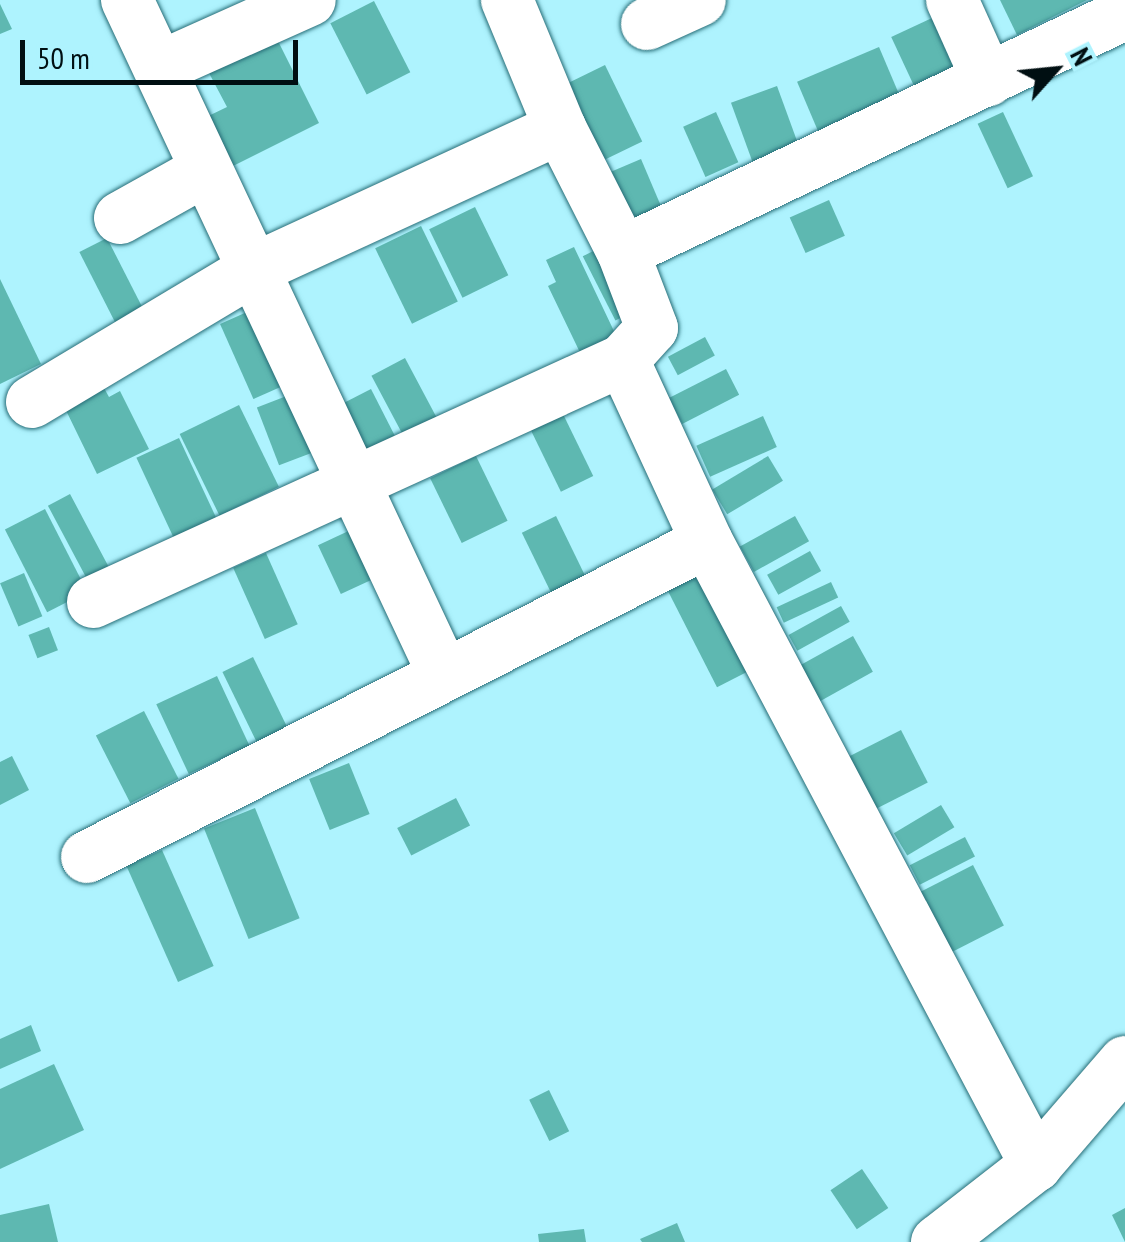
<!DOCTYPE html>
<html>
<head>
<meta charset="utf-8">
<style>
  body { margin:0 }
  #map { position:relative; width:1125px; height:1242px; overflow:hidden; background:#aef3fe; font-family:"PT Sans Narrow",sans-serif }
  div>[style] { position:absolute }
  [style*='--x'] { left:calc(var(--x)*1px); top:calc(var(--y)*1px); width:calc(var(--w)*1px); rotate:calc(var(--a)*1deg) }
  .building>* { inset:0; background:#5eb8b1; transform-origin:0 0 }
  .roads { filter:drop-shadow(0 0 2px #276d77) drop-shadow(0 0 2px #276d77) }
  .minor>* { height:52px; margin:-26px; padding:0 26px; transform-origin:26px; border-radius:26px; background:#fff }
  span { translate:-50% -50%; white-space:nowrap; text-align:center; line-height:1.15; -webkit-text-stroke:9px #aef3fe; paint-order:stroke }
  .north { position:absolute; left:1005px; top:20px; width:100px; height:100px; -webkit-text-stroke:8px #aef3fe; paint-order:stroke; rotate:63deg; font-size:28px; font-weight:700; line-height:40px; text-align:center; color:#000f12 }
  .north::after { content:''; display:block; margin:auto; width:35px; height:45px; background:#000f12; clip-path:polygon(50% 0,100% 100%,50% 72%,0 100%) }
  .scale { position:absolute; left:20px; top:40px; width:278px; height:45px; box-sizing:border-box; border:5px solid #000f12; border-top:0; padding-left:12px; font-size:30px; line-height:35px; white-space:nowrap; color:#000f12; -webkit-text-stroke:8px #aef3fe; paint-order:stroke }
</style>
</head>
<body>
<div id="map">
  <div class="building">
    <div style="clip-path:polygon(1000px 0,1087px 0,1017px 35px)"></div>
    <div style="left:374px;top:1px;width:80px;height:49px;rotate:63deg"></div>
    <div style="clip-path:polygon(0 4px,12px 29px,0 34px)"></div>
    <div style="left:932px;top:18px;width:69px;height:45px;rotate:65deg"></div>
    <div style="clip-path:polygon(277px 39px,319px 123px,223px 171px,198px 121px,227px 107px,209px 73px)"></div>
    <div style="left:879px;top:47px;width:72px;height:89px;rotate:67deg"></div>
    <div style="left:605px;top:65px;width:85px;height:58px;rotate:64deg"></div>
    <div style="left:777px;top:86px;width:65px;height:49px;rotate:70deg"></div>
    <div style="left:716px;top:112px;width:55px;height:36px;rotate:66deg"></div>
    <div style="left:1003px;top:112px;width:71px;height:28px;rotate:65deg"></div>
    <div style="left:641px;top:159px;width:53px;height:46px;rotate:67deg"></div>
    <div style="left:829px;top:200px;width:39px;height:43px;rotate:66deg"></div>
    <div style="left:475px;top:207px;width:76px;height:51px;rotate:64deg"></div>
    <div style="left:421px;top:226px;width:84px;height:51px;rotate:64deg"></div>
    <div style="left:107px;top:238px;width:82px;height:31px;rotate:63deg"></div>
    <div style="left:605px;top:245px;width:72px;height:25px;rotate:63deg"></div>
    <div style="clip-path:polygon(574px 247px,622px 348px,586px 365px,548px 286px,556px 282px,546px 260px)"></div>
    <div style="clip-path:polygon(0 279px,41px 364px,0 384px)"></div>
    <div style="left:263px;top:305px;width:82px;height:47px;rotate:66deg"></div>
    <div style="left:705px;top:337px;width:21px;height:42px;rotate:62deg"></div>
    <div style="left:405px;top:358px;width:69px;height:38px;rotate:62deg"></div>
    <div style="left:726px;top:369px;width:29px;height:64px;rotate:63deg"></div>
    <div style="clip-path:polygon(104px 388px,109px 397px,120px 391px,149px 449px,97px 474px,58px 394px)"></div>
    <div style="left:371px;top:389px;width:55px;height:34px;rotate:63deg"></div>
    <div style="left:297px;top:392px;width:62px;height:43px;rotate:69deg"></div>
    <div style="left:239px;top:405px;width:91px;height:66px;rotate:64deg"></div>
    <div style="left:563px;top:414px;width:69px;height:36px;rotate:64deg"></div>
    <div style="left:763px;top:416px;width:34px;height:73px;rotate:66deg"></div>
    <div style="left:179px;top:438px;width:97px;height:47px;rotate:65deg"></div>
    <div style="left:476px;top:456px;width:72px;height:51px;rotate:64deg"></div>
    <div style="left:768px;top:456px;width:29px;height:65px;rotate:59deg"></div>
    <div style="left:70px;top:494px;width:95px;height:25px;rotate:62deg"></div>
    <div style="left:45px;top:509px;width:93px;height:45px;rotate:63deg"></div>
    <div style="left:556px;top:516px;width:67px;height:38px;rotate:64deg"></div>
    <div style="left:795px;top:516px;width:29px;height:63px;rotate:61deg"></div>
    <div style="left:357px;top:527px;width:54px;height:43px;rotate:65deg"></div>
    <div style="left:810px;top:551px;width:23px;height:49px;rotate:61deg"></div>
    <div style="left:266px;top:553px;width:78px;height:36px;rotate:66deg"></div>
    <div style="left:700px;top:568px;width:114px;height:39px;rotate:63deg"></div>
    <div style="left:24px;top:573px;width:47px;height:26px;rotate:67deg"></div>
    <div style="left:831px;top:582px;width:17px;height:60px;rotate:65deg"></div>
    <div style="left:841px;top:606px;width:18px;height:60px;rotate:61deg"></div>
    <div style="left:49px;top:627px;width:25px;height:22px;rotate:69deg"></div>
    <div style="left:853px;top:636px;width:41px;height:63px;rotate:61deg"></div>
    <div style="left:253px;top:657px;width:87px;height:34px;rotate:64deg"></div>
    <div style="left:217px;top:676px;width:77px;height:67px;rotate:65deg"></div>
    <div style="left:144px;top:711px;width:76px;height:54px;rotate:63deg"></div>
    <div style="left:901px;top:730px;width:59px;height:70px;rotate:63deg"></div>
    <div style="clip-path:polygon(12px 756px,29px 790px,0 805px,0 762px)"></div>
    <div style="left:349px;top:763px;width:55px;height:43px;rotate:68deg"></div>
    <div style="left:456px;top:798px;width:31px;height:66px;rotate:63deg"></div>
    <div style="left:941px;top:805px;width:26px;height:55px;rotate:59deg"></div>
    <div style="left:255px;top:808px;width:119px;height:55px;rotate:68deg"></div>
    <div style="left:965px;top:837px;width:22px;height:62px;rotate:63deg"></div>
    <div style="left:162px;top:850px;width:127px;height:39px;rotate:66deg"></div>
    <div style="left:973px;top:865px;width:68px;height:72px;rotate:63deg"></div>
    <div style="clip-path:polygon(31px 1025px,41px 1051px,0 1069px,0 1039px)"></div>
    <div style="clip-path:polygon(54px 1064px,84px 1130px,0 1169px,0 1089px)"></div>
    <div style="left:549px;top:1090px;width:46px;height:22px;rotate:64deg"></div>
    <div style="left:862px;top:1169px;width:47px;height:38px;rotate:56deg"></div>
    <div style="clip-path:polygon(49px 1204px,58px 1242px,0 1242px,0 1215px)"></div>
    <div style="clip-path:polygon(1125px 1208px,1125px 1242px,1112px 1215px)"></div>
    <div style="clip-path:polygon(677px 1223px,685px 1242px,642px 1242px,640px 1239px)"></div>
    <div style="clip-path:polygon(584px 1229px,586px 1242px,539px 1242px,538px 1234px)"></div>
  </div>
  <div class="roads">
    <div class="minor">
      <div style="--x:127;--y:0;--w:746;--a:64.84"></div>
      <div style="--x:952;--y:0;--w:88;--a:65.8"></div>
      <div style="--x:647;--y:24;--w:58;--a:-24.4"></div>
      <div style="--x:160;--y:67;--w:164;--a:-24.1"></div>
      <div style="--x:560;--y:128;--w:139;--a:63.1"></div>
      <div style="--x:120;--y:218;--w:96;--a:-29.2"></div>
      <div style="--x:623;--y:360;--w:200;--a:65.2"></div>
      <div style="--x:707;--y:542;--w:705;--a:62.16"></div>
      <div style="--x:32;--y:402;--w:259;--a:-30.9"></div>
      <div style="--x:254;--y:269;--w:337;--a:-24.7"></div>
      <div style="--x:560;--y:128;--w:139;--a:-112.5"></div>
      <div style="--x:93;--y:602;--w:583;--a:-24.54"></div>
      <div style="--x:623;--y:360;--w:43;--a:-47.8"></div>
      <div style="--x:652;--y:328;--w:81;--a:-110.9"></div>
      <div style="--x:623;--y:252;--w:556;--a:-25.37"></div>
      <div style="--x:87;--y:857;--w:695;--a:-26.93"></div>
      <div style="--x:937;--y:1242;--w:125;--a:-37.9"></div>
      <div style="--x:1036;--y:1165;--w:136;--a:-49.2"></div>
    </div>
  </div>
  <div class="north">N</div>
  <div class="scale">50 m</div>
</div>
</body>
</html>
